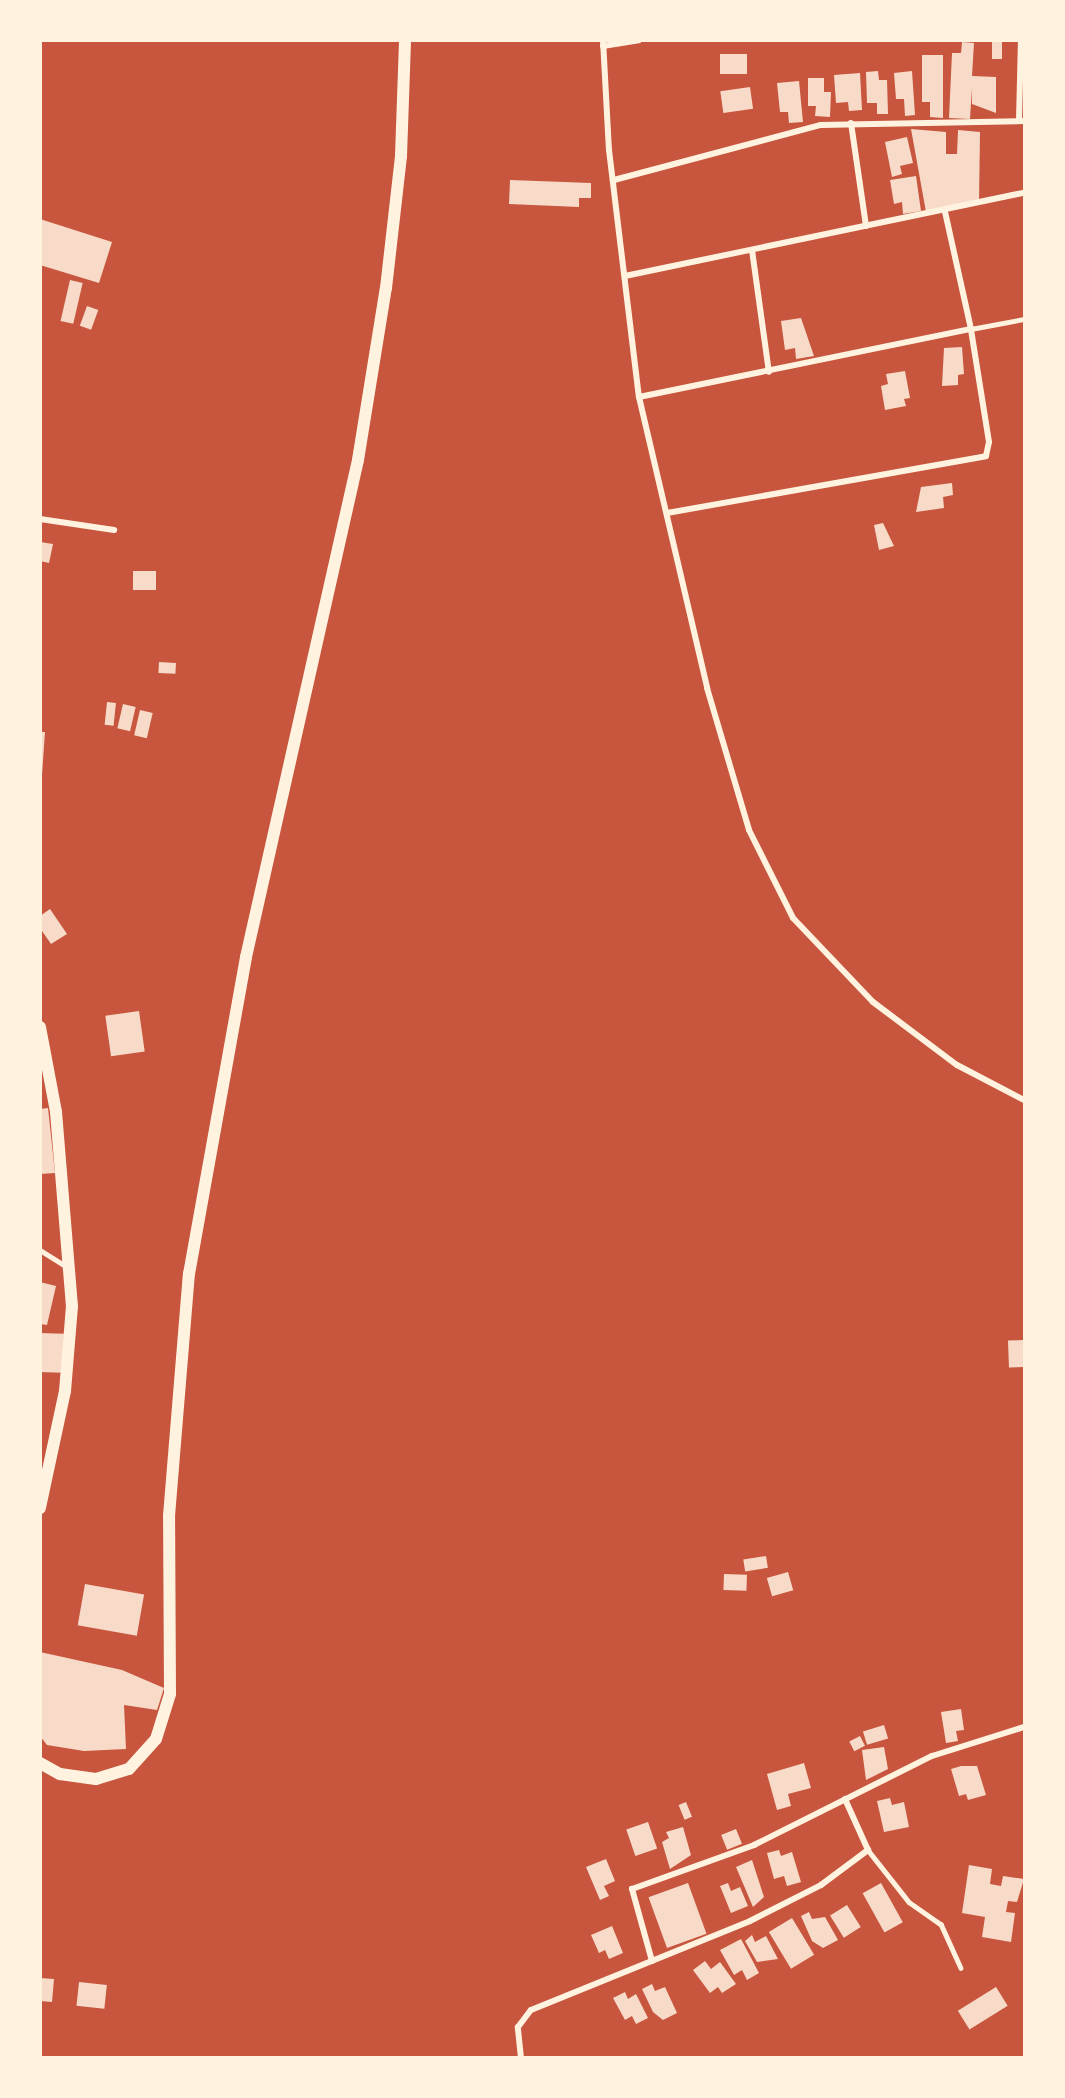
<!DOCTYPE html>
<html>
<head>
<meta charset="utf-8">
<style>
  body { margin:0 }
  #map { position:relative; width:1065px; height:2098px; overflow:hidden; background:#c8553d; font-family:Rubik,sans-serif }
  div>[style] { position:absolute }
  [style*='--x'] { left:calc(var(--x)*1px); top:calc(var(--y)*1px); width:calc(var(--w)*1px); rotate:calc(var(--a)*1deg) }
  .building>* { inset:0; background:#f7dbc8; transform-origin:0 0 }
  .service>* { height:4.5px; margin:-2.25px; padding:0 2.25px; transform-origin:2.25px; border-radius:2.25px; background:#fff3e0 }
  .minor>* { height:6px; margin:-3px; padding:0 3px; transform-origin:3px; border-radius:3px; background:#fff3e0 }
  .secondary>* { height:12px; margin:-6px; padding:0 6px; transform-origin:6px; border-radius:6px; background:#fff3e0 }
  span { translate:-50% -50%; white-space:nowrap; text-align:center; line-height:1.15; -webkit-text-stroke:5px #fff3e0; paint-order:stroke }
  .frame { position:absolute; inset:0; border:42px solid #fff3e0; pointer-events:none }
</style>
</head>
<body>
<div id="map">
  <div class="building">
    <div style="left:992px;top:40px;width:10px;height:19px"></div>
    <div style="clip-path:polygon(962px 42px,974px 43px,972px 76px,996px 77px,996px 113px,972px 104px,972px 88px,970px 119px,949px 118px,952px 53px,961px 53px)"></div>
    <div style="left:720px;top:54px;width:27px;height:20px"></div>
    <div style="clip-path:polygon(922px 55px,943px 55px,943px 118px,930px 117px,930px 102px,922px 102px)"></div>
    <div style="clip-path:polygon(878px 71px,879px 80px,887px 80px,888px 114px,877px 114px,877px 103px,867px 103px,866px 72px)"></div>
    <div style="clip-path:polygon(912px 71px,915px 115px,905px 116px,904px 99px,896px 99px,894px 73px)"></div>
    <div style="clip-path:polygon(860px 73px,862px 110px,849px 111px,848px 102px,836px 103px,834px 75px)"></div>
    <div style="clip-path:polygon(808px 78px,824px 78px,824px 92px,831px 92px,830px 117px,815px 116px,816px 106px,808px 106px)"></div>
    <div style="clip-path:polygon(799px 81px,803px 122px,789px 123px,788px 112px,780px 112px,777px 83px)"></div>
    <div style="left:750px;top:87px;width:22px;height:30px;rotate:82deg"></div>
    <div style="clip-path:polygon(911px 129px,946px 132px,946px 154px,957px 154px,958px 130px,980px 132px,979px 203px,926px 212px)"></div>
    <div style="clip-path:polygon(907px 137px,913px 163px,900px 166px,902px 174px,892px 177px,885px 142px)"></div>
    <div style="clip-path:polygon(916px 176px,921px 211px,903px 214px,902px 202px,894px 204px,890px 180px)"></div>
    <div style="clip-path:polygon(510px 180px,591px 183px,591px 198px,579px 198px,579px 207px,509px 204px)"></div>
    <div style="clip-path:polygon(40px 219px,112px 242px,99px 283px,40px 265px)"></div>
    <div style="left:70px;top:280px;width:13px;height:42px;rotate:13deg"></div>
    <div style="left:87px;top:306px;width:12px;height:21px;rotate:20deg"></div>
    <div style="clip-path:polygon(801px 318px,814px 356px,796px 359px,795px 348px,785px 350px,781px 321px)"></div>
    <div style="clip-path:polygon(962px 347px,964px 374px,958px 375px,958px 385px,942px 386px,944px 348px)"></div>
    <div style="clip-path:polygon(905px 371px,910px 398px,904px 399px,906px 406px,885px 410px,881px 386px,888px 384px,886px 374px)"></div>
    <div style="clip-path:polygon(952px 483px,953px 495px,943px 497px,944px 508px,916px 512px,921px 487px)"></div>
    <div style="clip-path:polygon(883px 523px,894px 546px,879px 550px,874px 525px)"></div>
    <div style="clip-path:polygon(40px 542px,53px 544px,49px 563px,40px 561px)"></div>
    <div style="left:133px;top:571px;width:23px;height:19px"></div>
    <div style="left:159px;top:662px;width:17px;height:11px;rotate:3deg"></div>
    <div style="left:107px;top:702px;width:9px;height:23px;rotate:6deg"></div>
    <div style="left:123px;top:704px;width:13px;height:25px;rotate:13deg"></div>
    <div style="left:140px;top:710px;width:13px;height:26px;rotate:13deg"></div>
    <div style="clip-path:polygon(40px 732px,45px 732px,42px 775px,40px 775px)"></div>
    <div style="clip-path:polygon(50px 909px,67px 934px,51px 944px,40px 928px,40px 916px)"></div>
    <div style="left:139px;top:1011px;width:41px;height:34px;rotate:82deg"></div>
    <div style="clip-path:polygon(48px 1108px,55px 1173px,40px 1174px,40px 1109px)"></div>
    <div style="clip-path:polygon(40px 1282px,56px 1286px,47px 1325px,40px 1324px)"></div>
    <div style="left:40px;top:1333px;width:24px;height:39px;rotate:2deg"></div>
    <div style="left:1023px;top:1340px;width:27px;height:15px;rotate:88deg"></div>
    <div style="left:766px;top:1556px;width:12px;height:23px;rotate:81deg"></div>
    <div style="left:788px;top:1572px;width:19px;height:22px;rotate:74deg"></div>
    <div style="left:724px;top:1574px;width:23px;height:16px;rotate:2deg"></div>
    <div style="left:85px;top:1584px;width:60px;height:42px;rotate:10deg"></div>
    <div style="clip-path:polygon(40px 1652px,122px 1670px,164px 1688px,157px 1710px,124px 1705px,126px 1749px,84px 1751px,47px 1745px,40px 1736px)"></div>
    <div style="clip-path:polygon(961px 1709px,964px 1730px,956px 1731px,958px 1741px,946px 1743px,941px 1712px)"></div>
    <div style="left:884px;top:1725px;width:14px;height:22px;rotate:73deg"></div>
    <div style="left:860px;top:1736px;width:11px;height:12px;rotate:63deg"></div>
    <div style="clip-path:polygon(884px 1747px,888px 1769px,866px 1780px,862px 1750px)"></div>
    <div style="clip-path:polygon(804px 1763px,811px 1788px,788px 1794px,791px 1806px,777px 1810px,767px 1774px)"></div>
    <div style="clip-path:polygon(961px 1766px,977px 1766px,986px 1795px,968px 1800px,966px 1794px,959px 1796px,951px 1769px)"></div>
    <div style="clip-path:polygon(890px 1798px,892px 1805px,904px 1802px,909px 1827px,884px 1832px,877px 1801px)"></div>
    <div style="left:686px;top:1802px;width:16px;height:8px;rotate:68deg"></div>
    <div style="left:648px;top:1822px;width:28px;height:23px;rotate:71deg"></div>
    <div style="clip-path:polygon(683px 1827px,691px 1855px,670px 1869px,662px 1842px,669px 1838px,666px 1832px)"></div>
    <div style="left:736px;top:1829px;width:16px;height:16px;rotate:68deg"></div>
    <div style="clip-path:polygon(779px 1850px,781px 1856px,792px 1852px,801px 1882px,787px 1886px,784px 1876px,774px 1879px,767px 1853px)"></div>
    <div style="clip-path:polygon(606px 1859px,615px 1881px,604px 1886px,609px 1896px,600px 1900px,586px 1867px)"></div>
    <div style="clip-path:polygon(752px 1860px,764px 1897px,753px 1907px,736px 1867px)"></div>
    <div style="clip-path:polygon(969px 1865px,992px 1869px,990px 1884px,1001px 1886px,1003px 1876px,1024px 1879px,1017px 1902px,1008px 1901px,1006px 1912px,1015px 1913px,1011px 1942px,982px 1937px,985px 1917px,962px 1913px)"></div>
    <div style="left:688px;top:1883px;width:54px;height:42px;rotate:70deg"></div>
    <div style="clip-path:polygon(728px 1883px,731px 1891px,740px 1887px,748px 1906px,731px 1913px,720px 1886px)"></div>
    <div style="left:881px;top:1883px;width:45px;height:21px;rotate:61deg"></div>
    <div style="left:847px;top:1905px;width:26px;height:20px;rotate:58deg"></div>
    <div style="clip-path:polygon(809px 1912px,812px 1919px,825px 1917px,838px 1940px,823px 1948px,812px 1941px,801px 1916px)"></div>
    <div style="left:792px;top:1918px;width:43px;height:27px;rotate:59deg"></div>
    <div style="clip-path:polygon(612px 1926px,623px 1953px,609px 1959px,605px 1950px,599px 1953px,591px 1935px)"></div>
    <div style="clip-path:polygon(752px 1935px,755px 1942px,766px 1936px,778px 1959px,757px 1962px,745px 1941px)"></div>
    <div style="clip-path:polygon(741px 1939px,759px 1973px,747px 1980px,742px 1970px,734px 1975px,720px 1950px)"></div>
    <div style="clip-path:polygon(705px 1961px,711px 1969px,720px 1962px,736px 1984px,722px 1993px,718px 1987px,710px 1993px,693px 1970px)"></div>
    <div style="clip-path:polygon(40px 1978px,54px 1979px,52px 2002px,40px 2001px)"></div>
    <div style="left:79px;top:1982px;width:28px;height:24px;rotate:6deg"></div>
    <div style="clip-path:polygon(652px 1984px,655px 1991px,665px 1987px,677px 2013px,663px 2020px,653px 2012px,642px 1989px)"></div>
    <div style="left:996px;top:1987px;width:22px;height:45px;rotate:58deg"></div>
    <div style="clip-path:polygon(625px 1992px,628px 1999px,636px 1994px,648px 2018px,636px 2024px,632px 2016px,625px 2020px,613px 1998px)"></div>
  </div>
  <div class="service">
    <div style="--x:971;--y:329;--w:54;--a:-10.7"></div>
    <div style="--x:40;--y:1250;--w:31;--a:32"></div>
    <div style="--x:868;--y:1850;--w:66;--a:51.7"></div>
    <div style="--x:909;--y:1902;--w:39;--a:35"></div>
    <div style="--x:941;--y:1924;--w:48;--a:65.6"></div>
  </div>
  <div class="minor">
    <div style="--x:603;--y:40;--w:110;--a:86.9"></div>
    <div style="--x:609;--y:150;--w:249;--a:83.1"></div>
    <div style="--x:639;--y:397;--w:299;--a:76.8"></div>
    <div style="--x:707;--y:688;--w:148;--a:73.5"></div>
    <div style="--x:749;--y:830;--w:98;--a:63.4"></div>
    <div style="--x:793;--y:918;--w:116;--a:46.4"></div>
    <div style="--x:873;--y:1002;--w:105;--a:36.9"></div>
    <div style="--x:957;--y:1065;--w:76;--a:27.6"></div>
    <div style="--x:603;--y:46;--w:36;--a:-9"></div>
    <div style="--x:1019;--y:120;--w:80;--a:-88.6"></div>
    <div style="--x:851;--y:123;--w:104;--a:81.7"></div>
    <div style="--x:614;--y:180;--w:214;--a:-14.9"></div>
    <div style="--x:821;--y:125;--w:203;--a:-1.1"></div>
    <div style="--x:752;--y:250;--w:123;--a:82.1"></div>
    <div style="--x:625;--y:276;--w:408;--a:-11.8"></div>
    <div style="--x:639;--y:397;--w:339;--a:-11.6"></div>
    <div style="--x:667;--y:513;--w:324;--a:-10.1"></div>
    <div style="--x:986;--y:456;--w:14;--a:-78"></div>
    <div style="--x:989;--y:442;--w:114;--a:-99.1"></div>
    <div style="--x:971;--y:329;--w:120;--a:-102.5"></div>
    <div style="--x:40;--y:519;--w:75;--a:8.5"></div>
    <div style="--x:652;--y:1961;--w:75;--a:-105.5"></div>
    <div style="--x:632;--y:1889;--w:130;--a:-19.8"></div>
    <div style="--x:754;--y:1845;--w:199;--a:-26.6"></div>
    <div style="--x:932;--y:1756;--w:96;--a:-17.5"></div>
    <div style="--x:521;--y:2058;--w:31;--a:-96"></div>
    <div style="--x:518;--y:2027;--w:21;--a:-53"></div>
    <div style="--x:531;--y:2010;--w:236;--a:-22.1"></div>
    <div style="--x:750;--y:1921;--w:80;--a:-26.9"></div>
    <div style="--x:821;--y:1885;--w:59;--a:-36.7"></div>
    <div style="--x:868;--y:1850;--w:56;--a:-114.3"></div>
  </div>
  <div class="secondary">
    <div style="--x:40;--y:1027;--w:86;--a:79.3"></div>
    <div style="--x:56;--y:1112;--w:195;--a:85.3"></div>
    <div style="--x:72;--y:1306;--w:85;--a:94.7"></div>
    <div style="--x:65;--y:1391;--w:120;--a:102.1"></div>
    <div style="--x:40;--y:1763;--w:23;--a:29"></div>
    <div style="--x:60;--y:1774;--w:36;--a:8"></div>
    <div style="--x:96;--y:1779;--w:34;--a:-17"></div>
    <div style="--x:129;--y:1769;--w:40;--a:-48"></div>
    <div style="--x:156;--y:1739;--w:47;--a:-72.7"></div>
    <div style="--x:170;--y:1694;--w:178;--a:-90.3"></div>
    <div style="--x:169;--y:1516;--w:243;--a:-85.3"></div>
    <div style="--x:189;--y:1274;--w:322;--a:-79.8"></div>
    <div style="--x:246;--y:957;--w:509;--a:-77.3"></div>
    <div style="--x:358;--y:460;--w:174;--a:-80.8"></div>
    <div style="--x:386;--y:288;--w:133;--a:-83.5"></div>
    <div style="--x:401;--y:156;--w:116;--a:-88"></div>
  </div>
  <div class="frame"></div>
</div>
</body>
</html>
